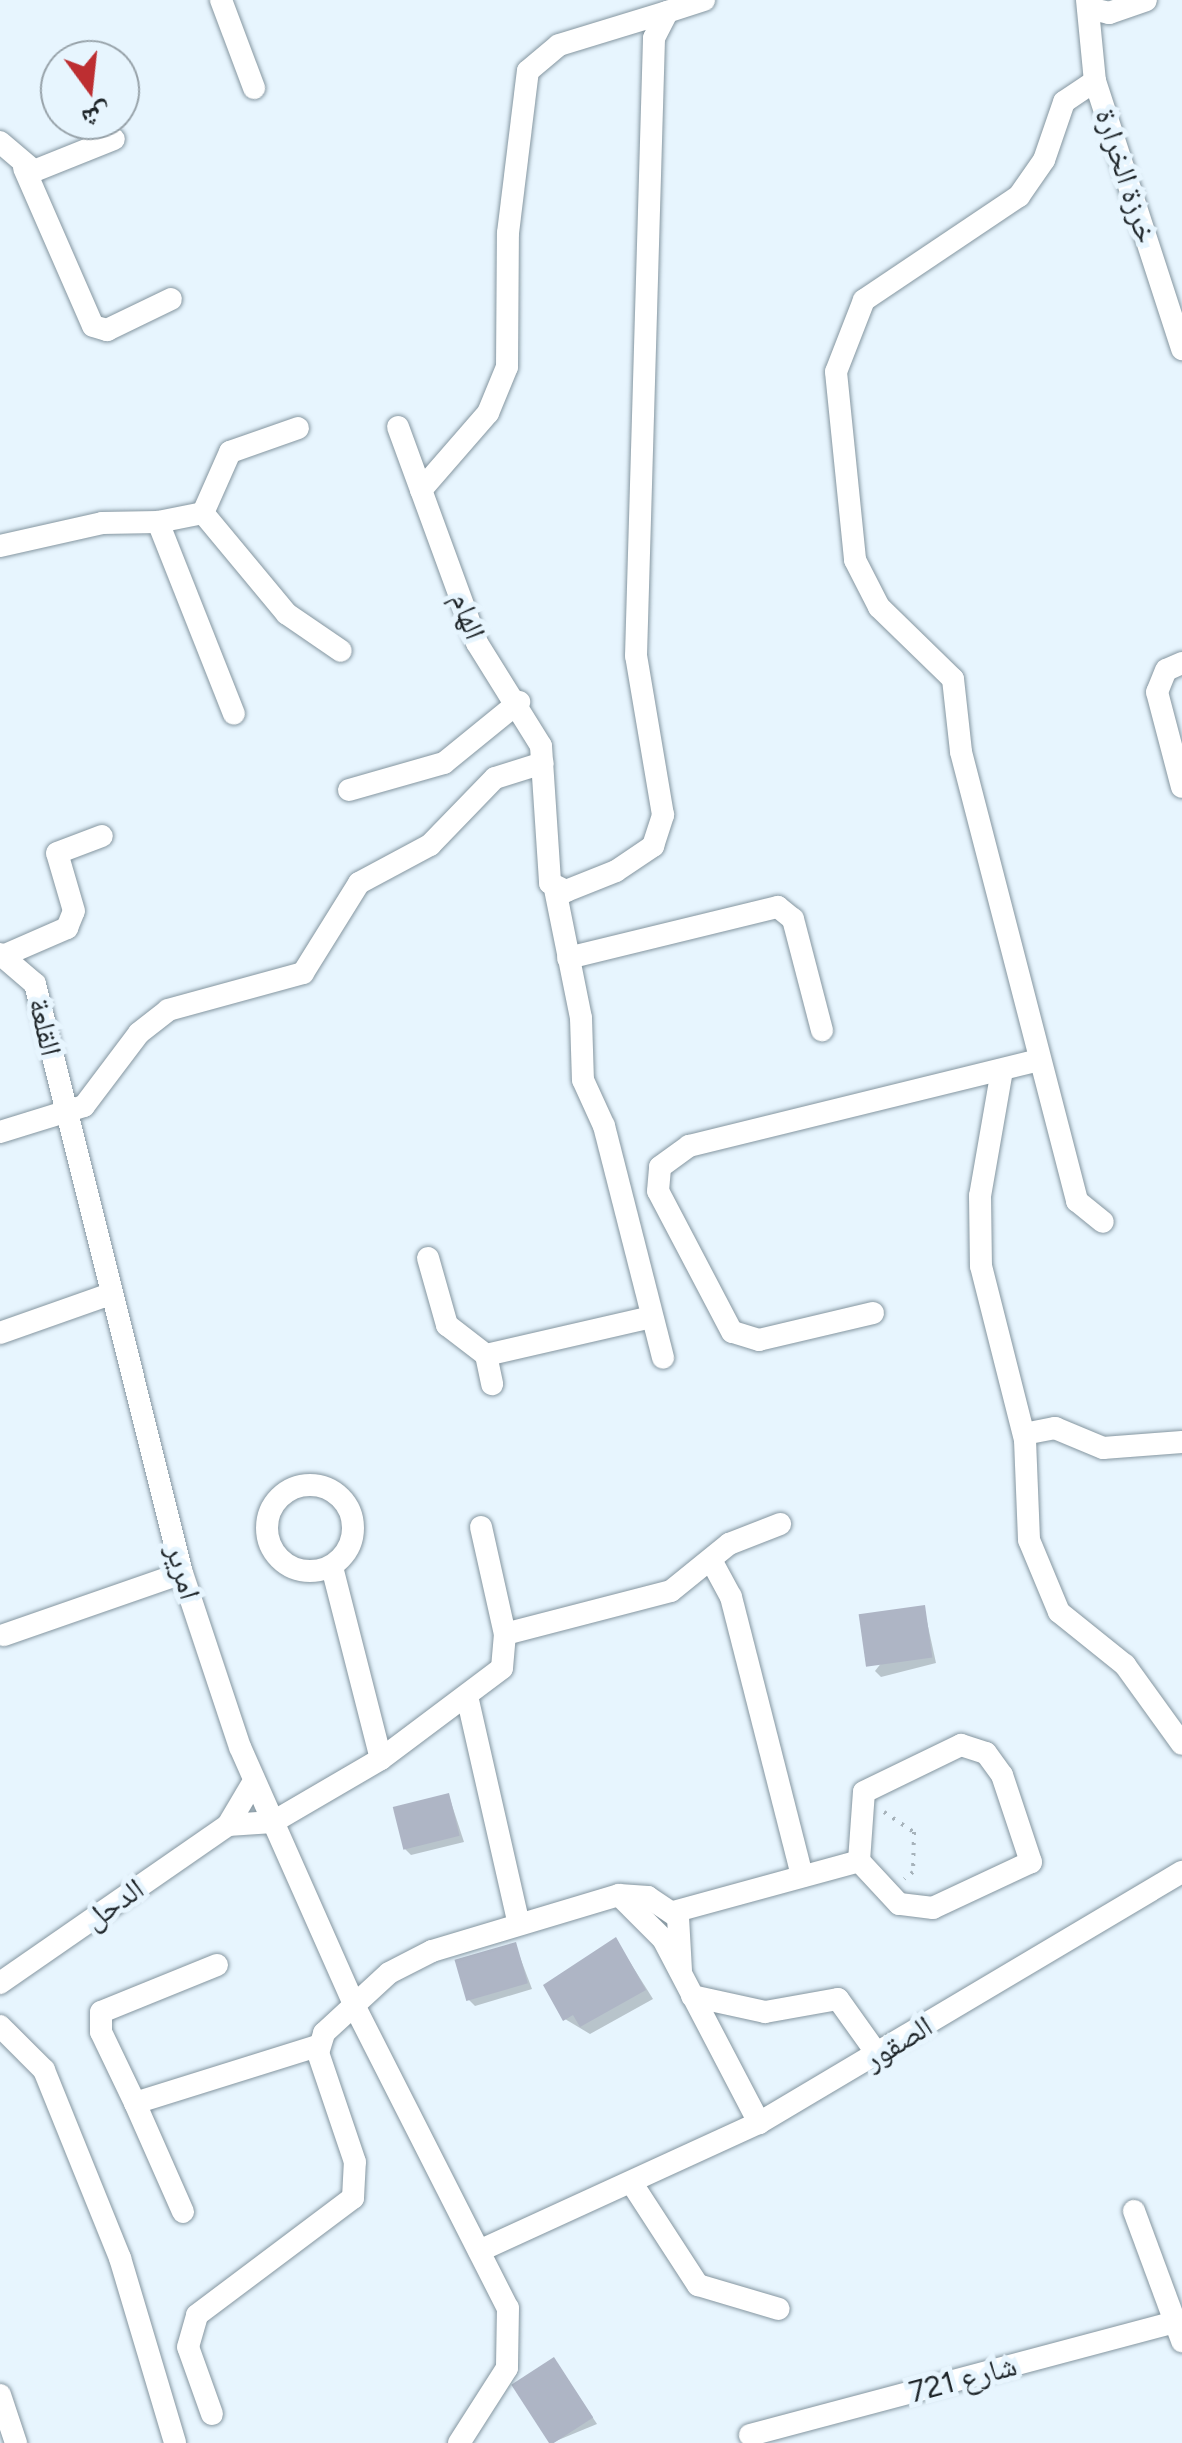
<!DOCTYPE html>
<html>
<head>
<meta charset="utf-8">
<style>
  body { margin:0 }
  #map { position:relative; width:1182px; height:2443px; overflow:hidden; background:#e7f5fe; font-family:Figtree,"Noto Naskh Arabic",sans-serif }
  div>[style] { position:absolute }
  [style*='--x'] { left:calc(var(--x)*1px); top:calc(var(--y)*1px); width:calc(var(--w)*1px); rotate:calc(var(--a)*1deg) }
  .shadow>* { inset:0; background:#0003 }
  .building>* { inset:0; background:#aeb5c5; transform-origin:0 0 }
  .path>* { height:4px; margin-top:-2px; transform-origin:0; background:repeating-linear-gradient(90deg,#a6b2ba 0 2.5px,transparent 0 10.5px) }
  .roads { filter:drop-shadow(0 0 2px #8596a0) drop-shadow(0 0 2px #8596a0) }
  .minor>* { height:22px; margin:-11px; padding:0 11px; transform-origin:11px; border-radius:11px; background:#fff }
  .minor>.ring { margin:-11px; padding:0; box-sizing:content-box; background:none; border:22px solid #fff; border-radius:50% }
  span { translate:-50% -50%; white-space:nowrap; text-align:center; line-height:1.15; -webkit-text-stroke:10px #e7f5fe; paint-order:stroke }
  .street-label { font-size:30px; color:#1e2529 }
  .north { position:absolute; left:40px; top:40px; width:100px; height:100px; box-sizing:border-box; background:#e7f5fe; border:2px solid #97a2a9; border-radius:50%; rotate:165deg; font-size:28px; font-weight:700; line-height:40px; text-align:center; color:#1e2529 }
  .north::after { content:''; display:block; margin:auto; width:35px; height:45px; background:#bd2e31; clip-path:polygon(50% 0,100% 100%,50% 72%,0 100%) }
</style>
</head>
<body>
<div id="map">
  <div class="shadow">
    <div style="clip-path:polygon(924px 1608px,936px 1663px,881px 1677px,875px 1671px)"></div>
    <div style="clip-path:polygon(449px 1796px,464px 1842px,411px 1855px,405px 1849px)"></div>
    <div style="clip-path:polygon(616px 1940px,653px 1999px,590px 2034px,565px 2019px)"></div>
    <div style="clip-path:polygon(515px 1944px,532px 1989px,475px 2006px,469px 2000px)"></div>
    <div style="clip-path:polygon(559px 2366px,597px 2424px,551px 2443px,516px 2388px)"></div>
  </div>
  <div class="building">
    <div style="left:925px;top:1605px;width:53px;height:67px;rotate:82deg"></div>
    <div style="left:449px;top:1793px;width:44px;height:58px;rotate:76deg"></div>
    <div style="clip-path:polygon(616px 1937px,646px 1990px,580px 2027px,573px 2015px,563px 2021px,543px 1985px)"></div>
    <div style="left:516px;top:1942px;width:43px;height:64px;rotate:74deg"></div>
    <div style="left:554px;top:2357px;width:72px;height:51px;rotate:57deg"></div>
  </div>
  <div class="path">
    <div style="--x:884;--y:1812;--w:36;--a:34"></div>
    <div style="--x:914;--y:1832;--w:40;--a:91.4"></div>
    <div style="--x:913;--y:1872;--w:11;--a:142"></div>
  </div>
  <div class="roads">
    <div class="minor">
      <div style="--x:221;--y:0;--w:94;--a:69.4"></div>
      <div style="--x:1087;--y:0;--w:81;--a:84.4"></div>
      <div style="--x:1095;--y:81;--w:282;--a:72"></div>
      <div style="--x:1088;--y:8;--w:22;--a:13"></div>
      <div style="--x:1109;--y:13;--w:39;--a:-19"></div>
      <div style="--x:1095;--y:81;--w:37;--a:146"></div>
      <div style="--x:1064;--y:102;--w:61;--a:109"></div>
      <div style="--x:1044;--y:160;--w:44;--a:124.8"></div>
      <div style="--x:1019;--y:196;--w:187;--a:146.1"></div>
      <div style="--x:864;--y:300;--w:77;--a:111.3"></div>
      <div style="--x:836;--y:372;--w:189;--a:84.2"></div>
      <div style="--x:855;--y:560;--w:53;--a:62.9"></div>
      <div style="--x:879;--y:607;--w:103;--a:44.2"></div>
      <div style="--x:953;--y:679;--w:73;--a:83.7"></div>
      <div style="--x:961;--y:752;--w:464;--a:75.5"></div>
      <div style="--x:1077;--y:1201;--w:33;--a:39"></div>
      <div style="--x:0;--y:142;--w:45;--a:40.5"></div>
      <div style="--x:34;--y:171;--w:86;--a:-21.8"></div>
      <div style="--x:24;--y:168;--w:172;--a:66.4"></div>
      <div style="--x:93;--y:326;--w:15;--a:16"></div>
      <div style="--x:107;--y:330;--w:71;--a:-25.8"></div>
      <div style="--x:398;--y:427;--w:230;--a:69.9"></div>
      <div style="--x:477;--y:643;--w:121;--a:58.1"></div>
      <div style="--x:541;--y:746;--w:137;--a:86.2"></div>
      <div style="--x:550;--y:883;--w:18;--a:27"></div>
      <div style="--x:566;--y:891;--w:54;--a:-21.8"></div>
      <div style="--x:616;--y:871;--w:45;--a:-34"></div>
      <div style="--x:653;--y:846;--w:33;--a:-72"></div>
      <div style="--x:663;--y:815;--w:161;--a:-99.6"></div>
      <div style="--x:636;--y:656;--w:618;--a:-88.33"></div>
      <div style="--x:654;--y:38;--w:29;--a:-63"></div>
      <div style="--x:667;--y:12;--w:39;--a:-18"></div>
      <div style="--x:421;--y:490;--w:102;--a:-49"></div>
      <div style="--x:488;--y:413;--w:50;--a:-67.6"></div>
      <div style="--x:507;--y:367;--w:134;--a:-89.6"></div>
      <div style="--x:508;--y:233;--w:163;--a:-83"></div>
      <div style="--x:528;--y:71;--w:40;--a:-40"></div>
      <div style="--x:559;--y:45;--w:113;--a:-17"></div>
      <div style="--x:203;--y:513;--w:67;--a:-66.1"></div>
      <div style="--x:230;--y:452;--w:72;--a:-19.4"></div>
      <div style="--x:158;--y:522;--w:46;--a:-11.3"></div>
      <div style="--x:203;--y:513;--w:131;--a:50.3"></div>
      <div style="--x:287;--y:614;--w:65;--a:34.4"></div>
      <div style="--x:0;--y:546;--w:105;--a:-12.7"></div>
      <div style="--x:102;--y:523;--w:56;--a:-1"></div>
      <div style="--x:158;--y:522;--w:206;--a:68.4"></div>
      <div style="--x:1182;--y:663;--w:17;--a:156"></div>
      <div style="--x:1166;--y:670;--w:24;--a:112"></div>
      <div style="--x:1157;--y:692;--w:98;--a:75.3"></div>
      <div style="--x:349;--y:790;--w:99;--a:-15.9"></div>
      <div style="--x:444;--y:763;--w:97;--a:-39.1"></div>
      <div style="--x:555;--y:889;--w:132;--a:78.6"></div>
      <div style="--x:581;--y:1018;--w:62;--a:88.2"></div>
      <div style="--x:583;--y:1080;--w:51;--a:65.5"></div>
      <div style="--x:604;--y:1126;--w:239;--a:75.7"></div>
      <div style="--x:0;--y:954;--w:46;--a:40.6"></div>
      <div style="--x:35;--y:984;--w:607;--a:75.99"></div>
      <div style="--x:182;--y:1573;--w:183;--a:71.6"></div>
      <div style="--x:240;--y:1747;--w:287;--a:66.1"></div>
      <div style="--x:356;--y:2009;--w:335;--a:63.1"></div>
      <div style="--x:508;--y:2308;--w:60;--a:91"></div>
      <div style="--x:507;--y:2368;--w:89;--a:122.6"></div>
      <div style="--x:5;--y:955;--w:68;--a:-23.5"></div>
      <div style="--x:67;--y:928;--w:18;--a:-68"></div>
      <div style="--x:74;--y:911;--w:60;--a:-106.3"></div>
      <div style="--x:57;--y:853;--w:48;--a:-20.7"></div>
      <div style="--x:568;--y:958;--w:216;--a:-13.7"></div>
      <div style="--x:778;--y:907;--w:19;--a:39"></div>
      <div style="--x:793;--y:919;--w:115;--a:75.4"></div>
      <div style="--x:1002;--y:1070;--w:128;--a:99.9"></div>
      <div style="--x:980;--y:1196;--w:70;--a:89.2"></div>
      <div style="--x:981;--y:1266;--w:179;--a:75.8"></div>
      <div style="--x:1025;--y:1440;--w:100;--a:87.7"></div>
      <div style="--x:1029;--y:1540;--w:78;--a:67.4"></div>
      <div style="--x:1059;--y:1612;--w:85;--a:38.8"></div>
      <div style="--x:1125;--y:1665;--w:97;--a:54.2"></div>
      <div style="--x:0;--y:1132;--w:88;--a:-17.2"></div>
      <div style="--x:84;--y:1106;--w:91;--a:-53"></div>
      <div style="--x:139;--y:1033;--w:37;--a:-38"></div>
      <div style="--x:168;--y:1010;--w:140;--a:-15.3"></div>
      <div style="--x:303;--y:973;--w:106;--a:-58.1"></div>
      <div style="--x:359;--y:883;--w:81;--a:-28.2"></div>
      <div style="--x:430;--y:845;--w:93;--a:-45.9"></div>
      <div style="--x:495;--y:778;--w:50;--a:-17.4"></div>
      <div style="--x:428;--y:1258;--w:70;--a:74.2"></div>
      <div style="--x:447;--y:1325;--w:49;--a:37.6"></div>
      <div style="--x:486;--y:1355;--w:30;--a:78"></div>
      <div style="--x:873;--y:1313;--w:117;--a:166.7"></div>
      <div style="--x:759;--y:1340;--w:28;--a:-163"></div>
      <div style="--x:732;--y:1332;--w:159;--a:-117.7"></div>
      <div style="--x:658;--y:1191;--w:24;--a:-85"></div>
      <div style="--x:660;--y:1167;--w:36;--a:-36"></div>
      <div style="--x:689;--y:1146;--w:361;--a:-13.8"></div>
      <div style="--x:0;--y:1333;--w:117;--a:-19.5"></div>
      <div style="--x:486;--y:1355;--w:170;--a:-12.9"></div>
      <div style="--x:1024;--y:1434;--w:32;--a:-11"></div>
      <div style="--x:1055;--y:1428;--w:52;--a:22.6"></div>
      <div style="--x:1103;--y:1448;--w:79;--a:-4.3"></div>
      <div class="ring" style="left:267px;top:1485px;width:64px;height:64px"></div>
      <div style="--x:481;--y:1527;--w:110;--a:77.4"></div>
      <div style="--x:505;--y:1634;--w:171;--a:-14.5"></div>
      <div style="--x:671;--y:1591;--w:75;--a:-39"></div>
      <div style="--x:729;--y:1544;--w:55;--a:-21.4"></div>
      <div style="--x:711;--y:1560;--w:42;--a:61.6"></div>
      <div style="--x:731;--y:1597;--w:288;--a:75.7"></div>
      <div style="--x:332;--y:1567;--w:198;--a:75.7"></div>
      <div style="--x:4;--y:1635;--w:188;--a:-19.2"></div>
      <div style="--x:467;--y:1696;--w:230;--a:77.2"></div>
      <div style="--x:228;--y:1825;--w:45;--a:-3.8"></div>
      <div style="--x:273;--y:1822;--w:125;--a:-30.3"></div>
      <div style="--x:381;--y:1759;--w:151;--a:-36.9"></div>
      <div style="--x:502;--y:1668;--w:34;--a:-85"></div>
      <div style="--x:619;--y:1895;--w:62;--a:45"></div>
      <div style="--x:663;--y:1939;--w:208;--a:62.4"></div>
      <div style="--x:759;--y:2123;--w:492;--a:-30.7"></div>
      <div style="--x:673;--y:1912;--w:193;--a:-15.3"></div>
      <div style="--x:859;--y:1861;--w:69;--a:-85.9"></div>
      <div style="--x:864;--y:1792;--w:108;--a:-25.9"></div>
      <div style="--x:961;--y:1745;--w:26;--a:18"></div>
      <div style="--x:986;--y:1753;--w:27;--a:54"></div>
      <div style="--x:1002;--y:1775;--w:92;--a:71.6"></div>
      <div style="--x:1031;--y:1862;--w:108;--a:154.9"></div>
      <div style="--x:933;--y:1908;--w:34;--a:-173"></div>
      <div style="--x:899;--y:1904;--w:59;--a:-132.9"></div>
      <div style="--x:217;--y:1965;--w:125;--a:157.9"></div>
      <div style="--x:101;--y:2012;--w:20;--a:90"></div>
      <div style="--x:101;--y:2032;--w:79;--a:64.4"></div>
      <div style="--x:135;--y:2103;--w:191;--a:-17.4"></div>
      <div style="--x:0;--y:1983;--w:277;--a:-34.7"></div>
      <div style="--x:228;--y:1825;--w:51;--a:-59.4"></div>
      <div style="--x:692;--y:1996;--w:75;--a:12.4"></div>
      <div style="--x:765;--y:2012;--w:74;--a:-10.1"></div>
      <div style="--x:838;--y:1999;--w:69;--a:54.5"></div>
      <div style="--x:0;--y:2026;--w:62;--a:45"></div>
      <div style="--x:44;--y:2070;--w:203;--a:68"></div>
      <div style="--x:120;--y:2258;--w:193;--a:73.4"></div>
      <div style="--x:135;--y:2103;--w:119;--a:66.2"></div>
      <div style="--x:631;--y:2182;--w:123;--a:57"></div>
      <div style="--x:698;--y:2285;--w:84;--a:16.5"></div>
      <div style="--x:1134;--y:2211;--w:139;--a:69.7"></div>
      <div style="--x:479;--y:2251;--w:308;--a:-24.6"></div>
      <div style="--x:0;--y:2395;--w:51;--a:71.6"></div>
      <div style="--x:212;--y:2414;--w:71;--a:-109.7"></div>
      <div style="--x:188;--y:2347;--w:33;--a:-74"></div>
      <div style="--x:197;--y:2315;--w:195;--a:-36.9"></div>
      <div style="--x:353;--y:2198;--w:36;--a:-87"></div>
      <div style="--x:355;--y:2162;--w:115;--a:-108.7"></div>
      <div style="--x:318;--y:2053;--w:21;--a:-73"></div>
      <div style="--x:324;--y:2033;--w:88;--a:-42.7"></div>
      <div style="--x:389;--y:1973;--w:48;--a:-27.1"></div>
      <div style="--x:432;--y:1951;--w:195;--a:-16.7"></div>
      <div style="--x:619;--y:1895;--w:29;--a:4"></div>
      <div style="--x:648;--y:1897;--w:36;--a:34"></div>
      <div style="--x:678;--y:1917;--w:53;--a:86.8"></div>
      <div style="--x:750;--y:2435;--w:440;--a:-14.9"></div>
    </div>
  </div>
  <div class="street-label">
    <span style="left:1126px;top:176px;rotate:72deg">خرزة الخرارة</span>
    <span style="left:468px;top:616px;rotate:69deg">الهام</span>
    <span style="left:45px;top:1027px;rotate:77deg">القلعة</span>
    <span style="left:183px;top:1572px;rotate:74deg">امرير</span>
    <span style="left:114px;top:1904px;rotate:-35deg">الدحل</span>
    <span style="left:898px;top:2043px;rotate:-32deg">الصقور</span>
    <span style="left:963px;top:2379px;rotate:-15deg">شارع 721</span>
  </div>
  <div class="north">ش</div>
</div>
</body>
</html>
